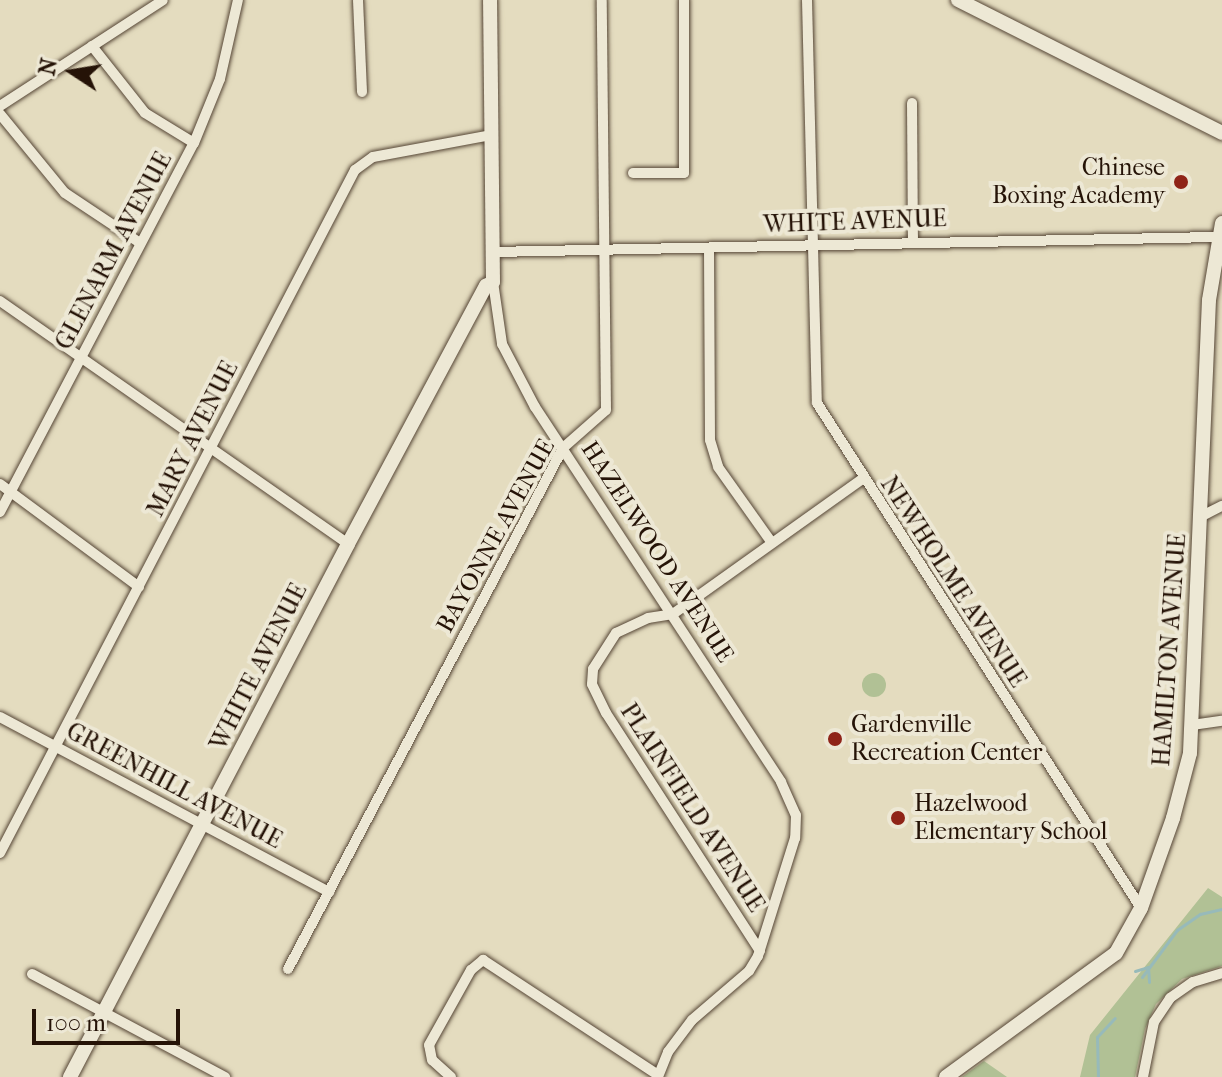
<!DOCTYPE html>
<html>
<head>
<meta charset="utf-8">
<style>
  body { margin:0 }
  #map { position:relative; width:1222px; height:1077px; overflow:hidden; background:#e4dcbf; font-family:"IM FELL French Canon",serif }
  div>[style] { position:absolute }
  [style*='--x'] { left:calc(var(--x)*1px); top:calc(var(--y)*1px); width:calc(var(--w)*1px); rotate:calc(var(--a)*1deg) }
  .green>* { inset:0; background:#b1c195 }
  .round { border-radius:50% }
  .stream>* { height:3px; margin:-1.5px; padding:0 1.5px; transform-origin:1.5px; border-radius:1.5px; background:#97baba }
  .roads { filter:drop-shadow(0 0 2px #554535) drop-shadow(0 0 2px #554535) }
  .street>* { height:10px; margin:-5px; padding:0 5px; transform-origin:5px; border-radius:5px; background:#ede8d5 }
  .secondary>* { height:14px; margin:-7px; padding:0 7px; transform-origin:7px; border-radius:7px; background:#ede8d5 }
  .dots>* { width:22px; height:22px; translate:-50% -50%; box-sizing:border-box; border:4px solid #ede8d5; border-radius:50% }
  span { translate:-50% -50%; white-space:nowrap; text-align:center; line-height:1.15; -webkit-text-stroke:8px #ede8d5; paint-order:stroke }
  .poi-label { font-size:24px; color:#251307 }
  .right { translate:-100% -50%; text-align:right }
  .left { translate:0 -50%; text-align:left }
  .street-label { font-size:24px; color:#251307 }
  .north { position:absolute; left:32px; top:32px; width:80px; height:80px; -webkit-text-stroke:6px #ede8d5; paint-order:stroke; rotate:282deg; font-size:22px; font-weight:700; line-height:32px; text-align:center; color:#251307 }
  .north::after { content:''; display:block; margin:auto; width:28px; height:36px; background:#251307; clip-path:polygon(50% 0,100% 100%,50% 72%,0 100%) }
  .scale { position:absolute; left:32px; top:1009px; width:148px; height:36px; box-sizing:border-box; border:4px solid #251307; border-top:0; padding-left:10px; font-size:24px; line-height:28px; white-space:nowrap; color:#251307; -webkit-text-stroke:6px #ede8d5; paint-order:stroke }
</style>
</head>
<body>
<div id="map">
  <div class="green">
    <div class="round" style="left:862px;top:673px;width:24px;height:24px"></div>
    <div style="clip-path:polygon(1208px 888px,1222px 897px,1222px 966px,1182px 979px,1156px 1004px,1145px 1029px,1135px 1077px,1080px 1077px,1090px 1035px)"></div>
    <div style="clip-path:polygon(984px 1061px,1007px 1077px,962px 1077px)"></div>
  </div>
  <div class="stream">
    <div style="--x:1148;--y:967;--w:15;--a:86"></div>
    <div style="--x:1135;--y:971;--w:14;--a:-17"></div>
    <div style="--x:1142;--y:977;--w:59;--a:-53.3"></div>
    <div style="--x:1177;--y:930;--w:28;--a:-35"></div>
    <div style="--x:1200;--y:914;--w:23;--a:-13"></div>
    <div style="--x:1098;--y:1077;--w:40;--a:-91.4"></div>
    <div style="--x:1097;--y:1037;--w:26;--a:-47"></div>
  </div>
  <div class="roads">
    <div class="street">
      <div style="--x:358;--y:0;--w:92;--a:87.5"></div>
      <div style="--x:807;--y:0;--w:403;--a:88.6"></div>
      <div style="--x:817;--y:403;--w:600;--a:57.32"></div>
      <div style="--x:92;--y:46;--w:85;--a:51.7"></div>
      <div style="--x:145;--y:113;--w:57;--a:31.5"></div>
      <div style="--x:912;--y:103;--w:139;--a:89.6"></div>
      <div style="--x:0;--y:106;--w:194;--a:-33"></div>
      <div style="--x:0;--y:114;--w:102;--a:50.6"></div>
      <div style="--x:65;--y:193;--w:90;--a:33.7"></div>
      <div style="--x:633;--y:173;--w:51;--a:0"></div>
      <div style="--x:684;--y:173;--w:173;--a:-90"></div>
      <div style="--x:709;--y:249;--w:191;--a:89.7"></div>
      <div style="--x:710;--y:440;--w:28;--a:73"></div>
      <div style="--x:718;--y:467;--w:93;--a:54.6"></div>
      <div style="--x:493;--y:252;--w:725;--a:-1.19"></div>
      <div style="--x:493;--y:282;--w:63;--a:81.7"></div>
      <div style="--x:502;--y:344;--w:71;--a:62.4"></div>
      <div style="--x:535;--y:407;--w:448;--a:56.7"></div>
      <div style="--x:781;--y:782;--w:36;--a:66"></div>
      <div style="--x:796;--y:815;--w:23;--a:92"></div>
      <div style="--x:795;--y:838;--w:124;--a:107.4"></div>
      <div style="--x:758;--y:956;--w:17;--a:121"></div>
      <div style="--x:749;--y:971;--w:75;--a:139.3"></div>
      <div style="--x:692;--y:1020;--w:40;--a:127"></div>
      <div style="--x:668;--y:1052;--w:27;--a:112"></div>
      <div style="--x:0;--y:301;--w:424;--a:34.9"></div>
      <div style="--x:0;--y:484;--w:173;--a:36.5"></div>
      <div style="--x:0;--y:512;--w:417;--a:-62.3"></div>
      <div style="--x:194;--y:143;--w:69;--a:-67.9"></div>
      <div style="--x:220;--y:79;--w:81;--a:-77.2"></div>
      <div style="--x:1200;--y:517;--w:25;--a:-27"></div>
      <div style="--x:0;--y:717;--w:373;--a:28"></div>
      <div style="--x:1192;--y:725;--w:30;--a:-8"></div>
      <div style="--x:0;--y:853;--w:770;--a:-62.54"></div>
      <div style="--x:355;--y:170;--w:22;--a:-36"></div>
      <div style="--x:373;--y:157;--w:121;--a:-10.5"></div>
      <div style="--x:760;--y:951;--w:283;--a:-122.9"></div>
      <div style="--x:606;--y:713;--w:32;--a:-116"></div>
      <div style="--x:592;--y:684;--w:15;--a:-86"></div>
      <div style="--x:593;--y:669;--w:43;--a:-57.4"></div>
      <div style="--x:616;--y:633;--w:35;--a:-25"></div>
      <div style="--x:648;--y:618;--w:25;--a:-9"></div>
      <div style="--x:673;--y:614;--w:232;--a:-35.5"></div>
      <div style="--x:288;--y:969;--w:589;--a:-62.17"></div>
      <div style="--x:563;--y:448;--w:57;--a:-41.5"></div>
      <div style="--x:606;--y:410;--w:410;--a:-90.6"></div>
      <div style="--x:32;--y:974;--w:219;--a:28.1"></div>
      <div style="--x:451;--y:1077;--w:25;--a:-138"></div>
      <div style="--x:432;--y:1060;--w:15;--a:-101"></div>
      <div style="--x:429;--y:1045;--w:86;--a:-60.8"></div>
      <div style="--x:471;--y:970;--w:16;--a:-40"></div>
      <div style="--x:483;--y:960;--w:209;--a:33.3"></div>
      <div style="--x:1143;--y:1077;--w:56;--a:-78.7"></div>
      <div style="--x:1154;--y:1022;--w:29;--a:-56"></div>
      <div style="--x:1170;--y:998;--w:28;--a:-35"></div>
      <div style="--x:1193;--y:982;--w:30;--a:-17"></div>
    </div>
    <div class="secondary">
      <div style="--x:958;--y:0;--w:296;--a:26.7"></div>
      <div style="--x:70;--y:1077;--w:601;--a:-62.45"></div>
      <div style="--x:348;--y:544;--w:293;--a:-61.9"></div>
      <div style="--x:486;--y:286;--w:8;--a:-30"></div>
      <div style="--x:493;--y:282;--w:282;--a:-90.6"></div>
      <div style="--x:946;--y:1077;--w:210;--a:-36.1"></div>
      <div style="--x:1116;--y:953;--w:51;--a:-60.9"></div>
      <div style="--x:1141;--y:908;--w:96;--a:-70.4"></div>
      <div style="--x:1173;--y:818;--w:67;--a:-75.3"></div>
      <div style="--x:1190;--y:753;--w:453;--a:-87.6"></div>
      <div style="--x:1209;--y:300;--w:78;--a:-80.4"></div>
    </div>
  </div>
  <div class="dots">
    <div style="left:1181px;top:182px;background:#8f2418"></div>
    <div style="left:835px;top:739px;background:#8f2418"></div>
    <div style="left:898px;top:818px;background:#8f2418"></div>
  </div>
  <div class="poi-label">
    <span class="right" style="left:1165px;top:182px">Chinese<br>Boxing Academy</span>
    <span class="left" style="left:851px;top:739px">Gardenville<br>Recreation Center</span>
    <span class="left" style="left:914px;top:818px">Hazelwood<br>Elementary School</span>
  </div>
  <div class="street-label">
    <span style="left:855px;top:222px;rotate:-2deg">WHITE AVENUE</span>
    <span style="left:114px;top:251px;rotate:-62deg">GLENARM AVENUE</span>
    <span style="left:193px;top:439px;rotate:-63deg">MARY AVENUE</span>
    <span style="left:496px;top:536px;rotate:-61deg">BAYONNE AVENUE</span>
    <span style="left:657px;top:552px;rotate:57deg">HAZELWOOD AVENUE</span>
    <span style="left:953px;top:582px;rotate:57deg">NEWHOLME AVENUE</span>
    <span style="left:1170px;top:650px;rotate:-86deg">HAMILTON AVENUE</span>
    <span style="left:259px;top:667px;rotate:-63deg">WHITE AVENUE</span>
    <span style="left:174px;top:786px;rotate:28deg">GREENHILL AVENUE</span>
    <span style="left:692px;top:808px;rotate:57deg">PLAINFIELD AVENUE</span>
  </div>
  <div class="north">N</div>
  <div class="scale">100 m</div>
</div>
</body>
</html>
